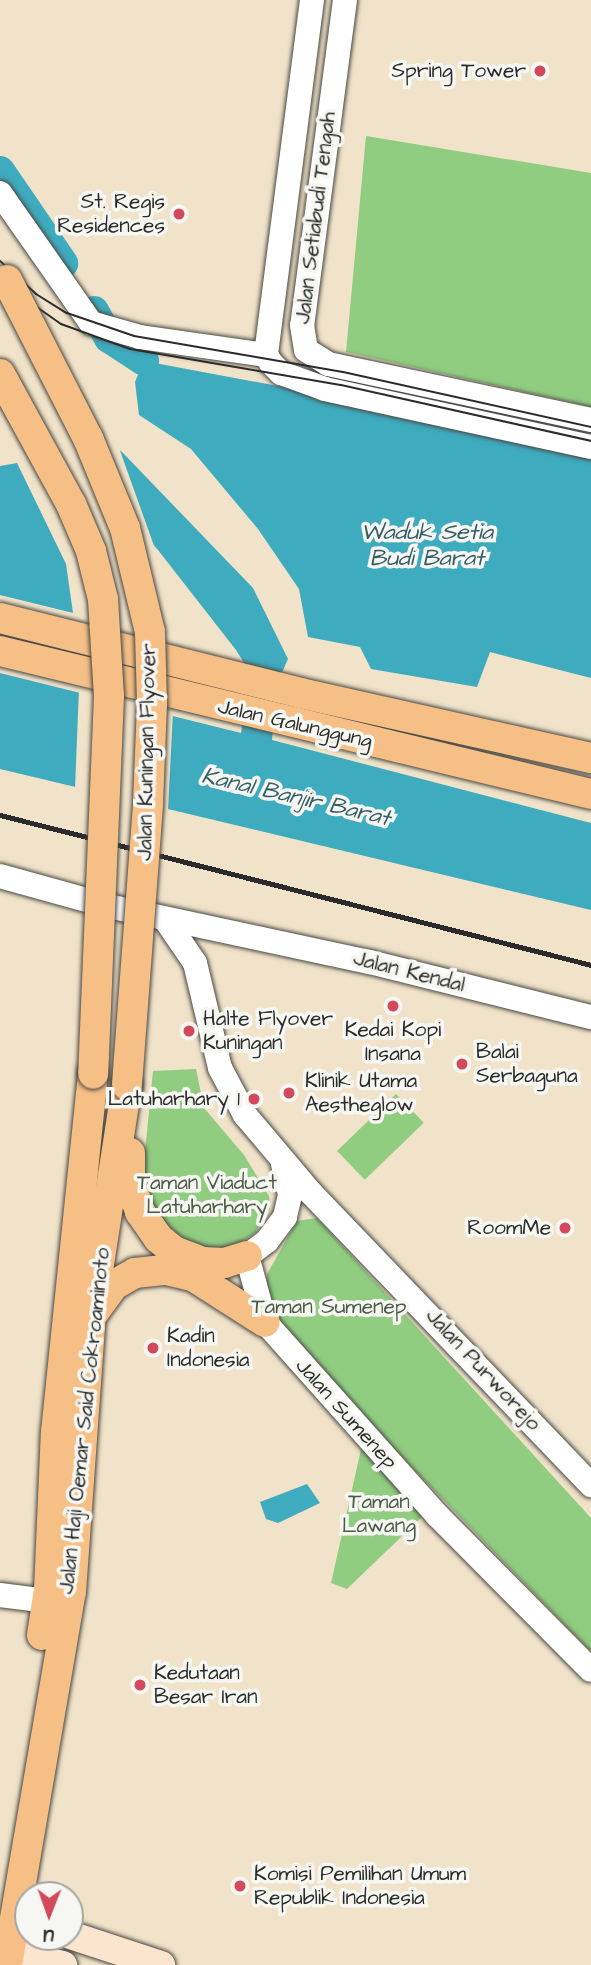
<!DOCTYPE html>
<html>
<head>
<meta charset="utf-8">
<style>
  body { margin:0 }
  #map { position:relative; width:591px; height:1965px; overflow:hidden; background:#f0e3c9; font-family:"Architects Daughter",sans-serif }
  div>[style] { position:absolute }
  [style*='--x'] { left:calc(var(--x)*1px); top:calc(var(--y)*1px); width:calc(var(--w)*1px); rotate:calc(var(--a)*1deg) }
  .green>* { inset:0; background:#91cd81; transform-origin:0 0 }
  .water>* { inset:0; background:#3fabbe }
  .pier>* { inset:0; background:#f0e3c9 }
  .river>* { height:30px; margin:-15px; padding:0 15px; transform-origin:15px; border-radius:15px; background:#3fabbe }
  .roads { filter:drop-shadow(0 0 2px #494743) drop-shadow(0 0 2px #494743) }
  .tertiary>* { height:24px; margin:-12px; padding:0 12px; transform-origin:12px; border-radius:12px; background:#fff }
  .secondary>* { height:28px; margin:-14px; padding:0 14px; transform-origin:14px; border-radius:14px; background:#fbe5cf }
  .primary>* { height:30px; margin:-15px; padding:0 15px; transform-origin:15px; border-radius:15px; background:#f5bf86 }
  .tram>* { height:2px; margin:-1px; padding:0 1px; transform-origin:1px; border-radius:1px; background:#2b2b2b }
  .rail>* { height:5px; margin:-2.5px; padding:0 2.5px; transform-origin:2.5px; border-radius:2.5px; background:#2b2b2b }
  .bridges { filter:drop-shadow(0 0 2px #494743) drop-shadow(0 0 2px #494743) }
  .primary-bridge>* { height:30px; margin:-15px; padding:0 15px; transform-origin:15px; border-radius:15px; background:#f5bf86 }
  .dots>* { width:19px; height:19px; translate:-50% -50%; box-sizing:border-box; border:4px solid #f6f6f2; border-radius:50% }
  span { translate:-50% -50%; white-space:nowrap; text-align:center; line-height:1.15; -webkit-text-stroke:7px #f6f6f2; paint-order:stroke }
  .poi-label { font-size:21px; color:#2b2b2b }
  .right { translate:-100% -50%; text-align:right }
  .left { translate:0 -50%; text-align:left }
  .street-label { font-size:21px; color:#2b2b2b }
  .park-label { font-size:21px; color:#4a5c45 }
  .water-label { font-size:23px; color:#335e66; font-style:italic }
  .north { position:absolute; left:14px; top:1881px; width:70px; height:70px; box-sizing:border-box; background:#f6f6f2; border:2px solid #a5a5a2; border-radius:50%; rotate:181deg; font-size:19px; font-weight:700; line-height:28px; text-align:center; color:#2b2b2b }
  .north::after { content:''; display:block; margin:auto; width:24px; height:32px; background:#d1495b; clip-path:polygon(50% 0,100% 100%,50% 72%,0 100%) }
</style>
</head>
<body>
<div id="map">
  <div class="green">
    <div style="clip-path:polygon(366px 136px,591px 173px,591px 407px,346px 352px)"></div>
    <div style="clip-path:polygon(196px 1069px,204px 1108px,244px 1155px,269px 1196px,270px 1209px,255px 1233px,233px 1248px,204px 1252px,179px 1241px,165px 1228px,149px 1197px,143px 1172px,153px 1071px)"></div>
    <div style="left:396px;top:1094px;width:40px;height:82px;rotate:46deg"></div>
    <div style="clip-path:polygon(317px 1218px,591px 1518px,591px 1652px,275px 1326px,265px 1299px,267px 1274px,297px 1221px)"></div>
    <div style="clip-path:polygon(362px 1445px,424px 1515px,347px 1589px,331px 1583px)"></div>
  </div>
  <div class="water">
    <div style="clip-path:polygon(144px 361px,294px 389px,591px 458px,591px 678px,490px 652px,477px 687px,371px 669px,360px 647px,308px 637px,299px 589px,258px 529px,191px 449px,139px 415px,135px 382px)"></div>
    <div style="clip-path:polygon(24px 380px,122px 452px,253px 588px,288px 659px,277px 684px,272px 740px,591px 823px,591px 910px,0 769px,0 673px,241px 733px,243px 721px,246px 666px,236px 650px,158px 550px,107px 494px)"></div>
    <div style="clip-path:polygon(17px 463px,66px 564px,73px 613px,0 595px,0 466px)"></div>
    <div style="clip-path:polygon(307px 1484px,320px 1503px,278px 1523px,266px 1519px,260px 1502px)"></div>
  </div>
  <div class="pier">
    <div style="clip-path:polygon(0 365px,26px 377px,118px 445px,158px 557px,104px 497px,20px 422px,0 411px)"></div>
    <div style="clip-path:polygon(79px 688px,173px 712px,168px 810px,75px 789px)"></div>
  </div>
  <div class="river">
    <div style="--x:0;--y:171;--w:112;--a:55.6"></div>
    <div style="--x:94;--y:311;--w:31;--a:61"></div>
    <div style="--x:109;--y:338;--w:42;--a:33.3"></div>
  </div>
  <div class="roads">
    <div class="tertiary">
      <div style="--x:312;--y:0;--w:358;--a:97.4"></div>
      <div style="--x:266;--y:355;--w:9;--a:58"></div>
      <div style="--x:271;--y:363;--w:14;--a:45"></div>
      <div style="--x:281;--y:373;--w:47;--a:20"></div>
      <div style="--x:325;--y:389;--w:272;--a:12.3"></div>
      <div style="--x:345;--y:0;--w:328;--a:97.5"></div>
      <div style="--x:302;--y:325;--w:25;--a:81"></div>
      <div style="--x:306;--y:350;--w:26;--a:32"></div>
      <div style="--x:328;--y:364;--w:269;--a:12"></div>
      <div style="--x:0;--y:193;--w:159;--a:55"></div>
      <div style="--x:91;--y:323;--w:51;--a:15.9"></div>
      <div style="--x:140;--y:337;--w:127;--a:8.1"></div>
      <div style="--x:0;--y:876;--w:112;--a:15.5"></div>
      <div style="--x:108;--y:906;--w:268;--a:12.1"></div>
      <div style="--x:370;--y:962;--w:228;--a:14"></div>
      <div style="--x:165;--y:919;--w:53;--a:55.7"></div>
      <div style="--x:195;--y:963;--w:108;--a:76.6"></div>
      <div style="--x:220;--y:1068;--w:53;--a:62"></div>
      <div style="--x:245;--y:1115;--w:102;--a:49.8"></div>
      <div style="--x:311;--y:1193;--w:405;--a:46.2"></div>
      <div style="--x:283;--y:1164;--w:32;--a:77"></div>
      <div style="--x:290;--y:1195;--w:23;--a:103"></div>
      <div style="--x:285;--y:1217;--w:30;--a:127"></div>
      <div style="--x:267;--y:1241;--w:25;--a:143"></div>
      <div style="--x:247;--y:1256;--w:68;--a:74.7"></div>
      <div style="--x:265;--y:1322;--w:259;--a:48.3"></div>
      <div style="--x:437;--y:1515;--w:218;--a:45.2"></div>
      <div style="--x:0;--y:1595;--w:47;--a:7.3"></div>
    </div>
    <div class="secondary">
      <div style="--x:70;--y:1935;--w:96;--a:18.2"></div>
      <div style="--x:0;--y:1950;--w:65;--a:13.4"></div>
    </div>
    <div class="primary">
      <div style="--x:0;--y:618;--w:309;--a:14"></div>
      <div style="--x:300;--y:693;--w:298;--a:12.6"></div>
      <div style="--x:0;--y:651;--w:608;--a:13.6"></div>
      <div style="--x:130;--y:1153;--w:31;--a:90"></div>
      <div style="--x:130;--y:1184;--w:30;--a:70"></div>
      <div style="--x:140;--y:1212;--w:32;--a:55"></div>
      <div style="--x:158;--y:1238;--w:21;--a:39"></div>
      <div style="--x:174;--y:1251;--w:31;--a:21"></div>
      <div style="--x:203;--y:1262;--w:21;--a:3"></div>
      <div style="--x:224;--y:1263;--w:24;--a:-17"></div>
      <div style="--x:92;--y:1315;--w:37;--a:-54"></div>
      <div style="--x:114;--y:1285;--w:24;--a:-30"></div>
      <div style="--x:135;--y:1273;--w:31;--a:-6"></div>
      <div style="--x:166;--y:1270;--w:28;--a:13"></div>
      <div style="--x:193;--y:1276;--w:85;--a:32.6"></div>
      <div style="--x:42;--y:1635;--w:46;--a:-81.2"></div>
      <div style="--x:49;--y:1590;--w:158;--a:-87.5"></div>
      <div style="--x:56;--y:1432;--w:360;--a:-84.1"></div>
      <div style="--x:7;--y:1965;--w:378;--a:-80.3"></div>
      <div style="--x:71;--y:1592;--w:278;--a:-85.9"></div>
      <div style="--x:91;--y:1315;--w:233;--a:-81.1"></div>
    </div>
  </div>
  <div class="tram">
    <div style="--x:0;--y:261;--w:49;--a:42.5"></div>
    <div style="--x:36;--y:294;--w:36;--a:32"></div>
    <div style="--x:67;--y:313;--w:71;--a:18.9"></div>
    <div style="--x:134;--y:336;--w:212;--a:9.8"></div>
    <div style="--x:343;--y:372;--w:254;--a:12.5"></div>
    <div style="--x:0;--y:281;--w:75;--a:35.2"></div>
    <div style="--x:61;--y:324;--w:73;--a:19.9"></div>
    <div style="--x:130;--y:349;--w:214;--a:9.7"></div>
    <div style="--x:341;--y:385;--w:256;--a:12.6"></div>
  </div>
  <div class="rail">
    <div style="--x:0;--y:815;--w:610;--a:14.24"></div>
  </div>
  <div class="bridges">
    <div class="primary-bridge">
      <div style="--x:7;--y:280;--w:178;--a:62.9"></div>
      <div style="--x:88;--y:438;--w:97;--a:67.7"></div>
      <div style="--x:125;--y:528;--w:107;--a:76.5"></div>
      <div style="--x:150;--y:632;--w:72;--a:88.4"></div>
      <div style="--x:152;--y:704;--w:101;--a:92.3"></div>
      <div style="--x:148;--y:805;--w:281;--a:94.3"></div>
      <div style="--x:0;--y:374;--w:148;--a:61.4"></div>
      <div style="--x:71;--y:504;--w:51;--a:66.9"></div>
      <div style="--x:91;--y:551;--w:49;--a:76"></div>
      <div style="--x:103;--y:599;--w:97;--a:86.5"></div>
      <div style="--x:109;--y:696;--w:378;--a:92.4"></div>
    </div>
  </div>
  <div class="dots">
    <div style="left:540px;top:71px;background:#d1495b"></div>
    <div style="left:179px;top:214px;background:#d1495b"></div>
    <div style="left:393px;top:1006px;background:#d1495b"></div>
    <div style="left:189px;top:1031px;background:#d1495b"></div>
    <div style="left:462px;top:1064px;background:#d1495b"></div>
    <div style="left:289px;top:1093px;background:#d1495b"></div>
    <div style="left:254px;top:1099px;background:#d1495b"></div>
    <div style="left:565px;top:1228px;background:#d1495b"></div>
    <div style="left:153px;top:1348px;background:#d1495b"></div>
    <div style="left:140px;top:1685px;background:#d1495b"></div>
    <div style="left:240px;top:1886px;background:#d1495b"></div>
  </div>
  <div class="poi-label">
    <span class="right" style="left:526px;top:71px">Spring Tower</span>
    <span class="right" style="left:165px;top:214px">St. Regis<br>Residences</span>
    <span class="left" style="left:203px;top:1031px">Halte Flyover<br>Kuningan</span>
    <span style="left:393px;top:1042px">Kedai Kopi<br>Insana</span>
    <span class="left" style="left:476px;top:1064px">Balai<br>Serbaguna</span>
    <span class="left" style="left:305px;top:1093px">Klinik Utama<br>Aestheglow</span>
    <span class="right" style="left:240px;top:1099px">Latuharhary 1</span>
    <span class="right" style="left:551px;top:1228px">RoomMe</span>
    <span class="left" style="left:167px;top:1348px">Kadin<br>Indonesia</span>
    <span class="left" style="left:154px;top:1685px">Kedutaan<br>Besar Iran</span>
    <span class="left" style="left:254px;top:1886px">Komisi Pemilihan Umum<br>Republik Indonesia</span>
  </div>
  <div class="street-label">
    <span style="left:316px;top:218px;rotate:-83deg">Jalan Setiabudi Tengah</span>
    <span style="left:295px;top:724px;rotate:13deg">Jalan Galunggung</span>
    <span style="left:147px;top:752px;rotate:-89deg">Jalan Kuningan Flyover</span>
    <span style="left:409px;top:972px;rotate:14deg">Jalan Kendal</span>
    <span style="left:483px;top:1370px;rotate:47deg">Jalan Purworejo</span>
    <span style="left:346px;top:1414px;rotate:48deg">Jalan Sumenep</span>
    <span style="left:85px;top:1421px;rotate:-84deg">Jalan Haji Oemar Said Cokroaminoto</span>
  </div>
  <div class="park-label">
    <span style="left:207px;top:1195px">Taman Viaduct<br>Latuharhary</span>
    <span style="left:329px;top:1307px">Taman Sumenep</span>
    <span style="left:379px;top:1514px">Taman<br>Lawang</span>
  </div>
  <div class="water-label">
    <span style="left:427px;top:545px">Waduk Setia<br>Budi Barat</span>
    <span style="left:296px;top:797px;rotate:13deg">Kanal Banjir Barat</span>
  </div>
  <div class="north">U</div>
</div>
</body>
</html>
